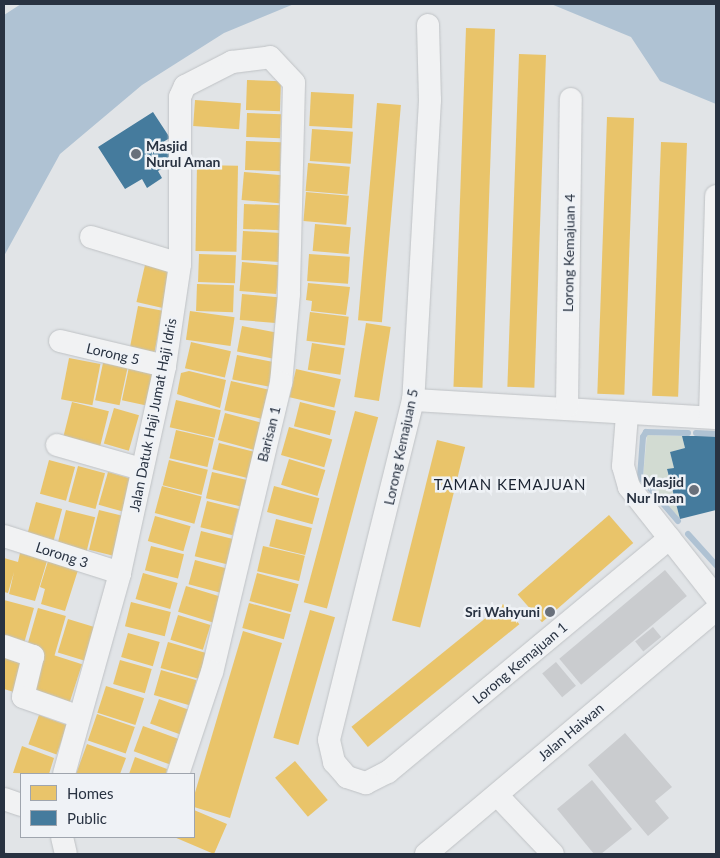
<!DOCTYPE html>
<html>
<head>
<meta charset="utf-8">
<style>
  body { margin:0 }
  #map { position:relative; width:720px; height:858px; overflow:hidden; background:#e1e4e7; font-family:Lato,sans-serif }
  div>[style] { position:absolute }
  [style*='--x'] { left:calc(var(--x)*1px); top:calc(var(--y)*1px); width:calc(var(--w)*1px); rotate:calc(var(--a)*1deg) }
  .green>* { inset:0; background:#d2dbd2 }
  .water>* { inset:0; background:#afc2d3 }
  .homes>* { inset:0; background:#e9c46a; transform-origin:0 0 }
  .public>* { inset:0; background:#457b9d }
  .stream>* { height:6px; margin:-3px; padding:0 3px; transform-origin:3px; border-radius:3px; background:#afc2d3 }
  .building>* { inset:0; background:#cacccf; transform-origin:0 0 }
  .path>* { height:3px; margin-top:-1.5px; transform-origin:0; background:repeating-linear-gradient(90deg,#c0c3c7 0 4px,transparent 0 8px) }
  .roads { filter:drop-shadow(0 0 1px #bfc2c5) drop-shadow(0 0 1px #bfc2c5) }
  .minor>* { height:22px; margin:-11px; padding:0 11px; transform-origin:11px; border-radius:11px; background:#f1f2f3 }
  .dots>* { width:14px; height:14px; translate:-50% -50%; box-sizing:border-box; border:2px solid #eff2f6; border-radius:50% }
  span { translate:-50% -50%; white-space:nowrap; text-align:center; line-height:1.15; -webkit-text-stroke:5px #eff2f6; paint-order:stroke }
  .poi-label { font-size:14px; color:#283241; font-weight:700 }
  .left { translate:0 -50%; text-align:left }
  .right { translate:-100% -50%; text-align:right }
  .street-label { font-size:14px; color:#283241 }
  .neighbourhood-label { font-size:15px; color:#1a2331; letter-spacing:1px }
  .frame { position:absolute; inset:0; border:5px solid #283241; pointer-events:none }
  .legend { position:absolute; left:20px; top:773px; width:175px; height:65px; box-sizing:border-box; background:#eff2f6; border:1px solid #9fa5ae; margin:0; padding:6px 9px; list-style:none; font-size:15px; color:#283241 }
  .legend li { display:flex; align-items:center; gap:10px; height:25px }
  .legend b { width:25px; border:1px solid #9fa5ae }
</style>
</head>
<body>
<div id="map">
  <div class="green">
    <div style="clip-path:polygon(647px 435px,682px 436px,685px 448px,670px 452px,674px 468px,667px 470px,680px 519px,643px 476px)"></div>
  </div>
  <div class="water">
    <div style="clip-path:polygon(21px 4px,294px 4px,224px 33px,142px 85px,60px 154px,4px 256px,4px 15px)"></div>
    <div style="clip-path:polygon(551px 4px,716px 4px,716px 104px,660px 81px,631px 37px)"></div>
  </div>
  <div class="homes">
    <div style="left:466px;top:28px;width:29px;height:359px;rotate:2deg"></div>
    <div style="left:519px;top:54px;width:27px;height:333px;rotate:2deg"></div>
    <div style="left:247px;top:80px;width:34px;height:30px;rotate:2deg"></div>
    <div style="left:311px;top:92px;width:43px;height:34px;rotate:3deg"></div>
    <div style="left:195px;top:100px;width:46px;height:26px;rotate:4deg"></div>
    <div style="left:377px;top:103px;width:24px;height:218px;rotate:5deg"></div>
    <div style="left:247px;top:113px;width:34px;height:24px;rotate:2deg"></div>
    <div style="left:607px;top:117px;width:27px;height:277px;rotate:2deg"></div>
    <div style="left:312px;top:129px;width:41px;height:32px;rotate:4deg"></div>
    <div style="left:246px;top:141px;width:35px;height:29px;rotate:2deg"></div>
    <div style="left:661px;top:142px;width:26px;height:254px;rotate:2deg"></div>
    <div style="left:308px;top:163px;width:42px;height:28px;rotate:5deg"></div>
    <div style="left:197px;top:165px;width:41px;height:86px;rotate:1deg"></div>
    <div style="left:244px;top:172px;width:38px;height:28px;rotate:5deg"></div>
    <div style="left:306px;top:192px;width:43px;height:29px;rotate:5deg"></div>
    <div style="left:244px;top:204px;width:37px;height:25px;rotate:2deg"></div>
    <div style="left:315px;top:224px;width:36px;height:27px;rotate:5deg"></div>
    <div style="left:243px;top:231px;width:38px;height:29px;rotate:3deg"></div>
    <div style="left:199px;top:254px;width:37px;height:28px;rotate:2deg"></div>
    <div style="left:309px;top:254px;width:41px;height:27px;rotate:4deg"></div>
    <div style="left:242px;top:262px;width:37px;height:29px;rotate:5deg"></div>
    <div style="left:145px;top:265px;width:27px;height:38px;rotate:13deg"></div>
    <div style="clip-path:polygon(308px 283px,350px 287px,346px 315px,311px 311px,312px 301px,306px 300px)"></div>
    <div style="left:197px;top:284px;width:37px;height:27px;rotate:2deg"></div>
    <div style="left:242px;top:294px;width:36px;height:26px;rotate:5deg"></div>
    <div style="left:138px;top:306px;width:25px;height:42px;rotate:11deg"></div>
    <div style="left:190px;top:311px;width:45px;height:29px;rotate:8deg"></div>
    <div style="left:310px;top:312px;width:39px;height:29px;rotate:7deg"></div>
    <div style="left:366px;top:323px;width:25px;height:75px;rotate:9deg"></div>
    <div style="left:242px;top:326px;width:36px;height:26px;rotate:11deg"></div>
    <div style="left:191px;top:342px;width:41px;height:27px;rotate:13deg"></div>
    <div style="left:312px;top:343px;width:33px;height:27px;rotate:9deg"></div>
    <div style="left:237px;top:355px;width:37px;height:25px;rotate:11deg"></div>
    <div style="left:69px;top:358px;width:32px;height:42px;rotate:11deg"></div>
    <div style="left:103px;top:363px;width:25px;height:38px;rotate:12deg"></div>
    <div style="left:129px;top:367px;width:25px;height:34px;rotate:12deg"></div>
    <div style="left:296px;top:369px;width:46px;height:29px;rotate:13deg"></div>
    <div style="clip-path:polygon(189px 371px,226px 380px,220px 408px,177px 394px,181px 373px)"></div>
    <div style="left:231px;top:381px;width:39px;height:30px;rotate:13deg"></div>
    <div style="left:176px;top:400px;width:46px;height:28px;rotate:13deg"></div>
    <div style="left:72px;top:402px;width:38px;height:40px;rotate:14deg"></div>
    <div style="left:300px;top:402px;width:37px;height:25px;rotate:14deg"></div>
    <div style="left:114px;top:408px;width:26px;height:37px;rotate:16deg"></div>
    <div style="left:355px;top:411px;width:24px;height:198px;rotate:15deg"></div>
    <div style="left:225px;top:413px;width:38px;height:28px;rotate:15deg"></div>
    <div style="left:289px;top:427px;width:45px;height:29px;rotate:16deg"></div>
    <div style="left:176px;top:430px;width:39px;height:29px;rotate:13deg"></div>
    <div style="left:437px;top:440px;width:29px;height:186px;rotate:14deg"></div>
    <div style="left:219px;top:443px;width:36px;height:27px;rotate:14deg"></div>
    <div style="left:289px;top:459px;width:38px;height:27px;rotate:17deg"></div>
    <div style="left:49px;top:460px;width:27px;height:35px;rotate:15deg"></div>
    <div style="left:169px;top:460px;width:40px;height:26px;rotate:14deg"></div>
    <div style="left:78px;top:466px;width:28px;height:37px;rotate:15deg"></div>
    <div style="left:108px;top:472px;width:25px;height:34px;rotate:16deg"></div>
    <div style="left:212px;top:472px;width:36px;height:27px;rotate:13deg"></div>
    <div style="left:162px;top:486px;width:41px;height:28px;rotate:15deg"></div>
    <div style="left:274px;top:486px;width:47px;height:27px;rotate:15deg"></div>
    <div style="left:207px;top:501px;width:33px;height:27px;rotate:14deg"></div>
    <div style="left:36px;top:502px;width:27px;height:34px;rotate:15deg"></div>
    <div style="left:66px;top:510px;width:30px;height:37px;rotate:14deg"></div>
    <div style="left:99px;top:510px;width:25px;height:41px;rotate:14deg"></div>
    <div style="left:609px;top:515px;width:37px;height:121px;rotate:49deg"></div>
    <div style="left:155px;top:516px;width:37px;height:26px;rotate:16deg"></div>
    <div style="left:276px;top:519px;width:37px;height:28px;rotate:14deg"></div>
    <div style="left:201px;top:531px;width:33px;height:26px;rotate:14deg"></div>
    <div style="left:151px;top:546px;width:34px;height:25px;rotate:14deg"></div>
    <div style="left:263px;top:546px;width:43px;height:26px;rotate:13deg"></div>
    <div style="clip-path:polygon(20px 553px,47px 561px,35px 601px,9px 594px,14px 572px,8px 593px,4px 592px,4px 558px,18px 562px)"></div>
    <div style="left:195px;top:560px;width:34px;height:25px;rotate:15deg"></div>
    <div style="clip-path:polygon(48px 561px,78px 570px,65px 611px,41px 604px,45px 589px,40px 587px)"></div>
    <div style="left:143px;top:573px;width:36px;height:27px;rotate:16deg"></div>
    <div style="left:257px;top:573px;width:43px;height:29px;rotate:15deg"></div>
    <div style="left:186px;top:586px;width:39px;height:27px;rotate:17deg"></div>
    <div style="clip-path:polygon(4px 600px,34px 608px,23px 647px,4px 641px)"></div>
    <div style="left:131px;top:602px;width:41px;height:25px;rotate:14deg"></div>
    <div style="left:249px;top:603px;width:43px;height:26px;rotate:15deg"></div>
    <div style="left:503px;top:604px;width:26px;height:195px;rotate:51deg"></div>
    <div style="left:38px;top:608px;width:29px;height:44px;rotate:16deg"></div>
    <div style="left:310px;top:610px;width:26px;height:133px;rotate:16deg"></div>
    <div style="left:178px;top:615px;width:34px;height:26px;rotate:17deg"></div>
    <div style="left:68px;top:619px;width:30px;height:35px;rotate:17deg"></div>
    <div style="clip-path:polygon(243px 631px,282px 643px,230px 818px,194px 807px,194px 796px)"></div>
    <div style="left:128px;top:633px;width:33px;height:25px;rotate:16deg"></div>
    <div style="left:168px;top:642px;width:45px;height:27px;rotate:16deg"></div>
    <div style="left:44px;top:652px;width:40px;height:42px;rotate:18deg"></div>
    <div style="clip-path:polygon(4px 654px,27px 662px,17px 693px,4px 689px)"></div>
    <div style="left:120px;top:660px;width:33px;height:25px;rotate:16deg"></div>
    <div style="left:161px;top:670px;width:37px;height:26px;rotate:16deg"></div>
    <div style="left:106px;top:686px;width:40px;height:28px;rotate:18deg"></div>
    <div style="left:159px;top:699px;width:33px;height:26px;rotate:20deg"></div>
    <div style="left:97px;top:714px;width:40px;height:28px;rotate:19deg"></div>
    <div style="left:39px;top:715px;width:30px;height:31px;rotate:20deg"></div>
    <div style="left:143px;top:726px;width:38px;height:27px;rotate:20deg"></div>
    <div style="clip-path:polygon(87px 744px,126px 758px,120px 774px,76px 774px)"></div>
    <div style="clip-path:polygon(22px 746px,54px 758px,49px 774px,13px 773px)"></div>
    <div style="clip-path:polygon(135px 757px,167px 769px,166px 774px,129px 774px)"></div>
    <div style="left:295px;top:761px;width:51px;height:26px;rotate:50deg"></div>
    <div style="clip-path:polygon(194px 810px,227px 824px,214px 854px,174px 837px,194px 837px)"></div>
  </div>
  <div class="public">
    <div style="clip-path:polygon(153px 112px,170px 138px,163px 142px,175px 161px,158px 171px,162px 178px,147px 188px,142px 179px,125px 189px,98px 147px)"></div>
    <div style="clip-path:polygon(682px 436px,716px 436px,716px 510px,680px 519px,667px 469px,674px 468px,670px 452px,685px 448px)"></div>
  </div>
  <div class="stream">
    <div style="--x:696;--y:433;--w:20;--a:3"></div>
    <div style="--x:678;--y:521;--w:58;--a:-130.8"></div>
    <div style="--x:640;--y:477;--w:40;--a:-85.7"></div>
    <div style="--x:643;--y:437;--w:6;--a:-59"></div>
    <div style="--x:646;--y:432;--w:42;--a:1.4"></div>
    <div style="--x:688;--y:534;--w:42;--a:47.9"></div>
  </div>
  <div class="building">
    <div style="left:665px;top:570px;width:34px;height:138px;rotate:50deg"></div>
    <div style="left:653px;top:627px;width:13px;height:23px;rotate:51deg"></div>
    <div style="left:556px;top:662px;width:31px;height:18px;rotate:50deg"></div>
    <div style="clip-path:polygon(625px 733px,672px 787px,655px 801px,669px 818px,648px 836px,588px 765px)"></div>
    <div style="clip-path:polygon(592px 780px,632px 829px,601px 854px,594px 854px,557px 809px)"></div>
  </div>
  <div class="path">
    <div style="--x:4;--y:853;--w:3;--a:18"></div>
  </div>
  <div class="roads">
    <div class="minor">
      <div style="--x:428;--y:25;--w:75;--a:88.5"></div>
      <div style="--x:430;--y:100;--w:300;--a:93.2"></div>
      <div style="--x:413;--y:400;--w:350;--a:103.9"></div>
      <div style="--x:329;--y:740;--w:23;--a:77"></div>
      <div style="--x:334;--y:762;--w:20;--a:49"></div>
      <div style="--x:347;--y:777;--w:20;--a:18"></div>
      <div style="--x:366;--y:783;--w:25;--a:-27"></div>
      <div style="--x:388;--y:772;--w:366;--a:-39.7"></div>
      <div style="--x:91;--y:237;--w:93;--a:16.9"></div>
      <div style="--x:60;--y:341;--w:108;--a:13.4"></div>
      <div style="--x:413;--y:400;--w:304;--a:3.4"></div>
      <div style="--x:567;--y:407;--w:308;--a:-89.3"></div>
      <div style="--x:627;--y:415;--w:51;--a:94.5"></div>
      <div style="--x:623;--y:466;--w:22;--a:74"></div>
      <div style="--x:629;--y:487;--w:140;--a:51.7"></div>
      <div style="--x:710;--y:417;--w:221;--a:-88.4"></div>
      <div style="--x:57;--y:445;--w:87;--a:15.9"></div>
      <div style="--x:4;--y:536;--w:122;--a:17.7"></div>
      <div style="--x:4;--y:646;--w:31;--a:19"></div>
      <div style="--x:33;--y:656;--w:42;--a:103.7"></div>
      <div style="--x:23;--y:697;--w:57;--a:19.4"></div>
      <div style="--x:64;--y:774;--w:209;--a:-74.4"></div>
      <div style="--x:120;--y:573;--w:212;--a:-77.7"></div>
      <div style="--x:165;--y:366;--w:103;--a:-81.6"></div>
      <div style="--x:180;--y:264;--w:167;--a:-90"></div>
      <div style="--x:180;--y:97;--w:12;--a:-66"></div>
      <div style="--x:185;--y:86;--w:53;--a:-27.1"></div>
      <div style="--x:232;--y:62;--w:38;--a:-7"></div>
      <div style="--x:270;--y:57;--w:35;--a:47"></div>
      <div style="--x:294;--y:83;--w:211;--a:91.4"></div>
      <div style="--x:289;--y:294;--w:89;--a:95.1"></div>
      <div style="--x:281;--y:383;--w:297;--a:103.4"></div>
      <div style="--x:212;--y:672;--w:108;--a:108.4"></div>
      <div style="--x:497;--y:795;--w:81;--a:46.5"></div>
      <div style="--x:4;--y:799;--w:18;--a:19"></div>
      <div style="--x:62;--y:837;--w:17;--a:77"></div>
      <div style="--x:426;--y:854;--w:379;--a:-40.1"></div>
    </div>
  </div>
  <div class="dots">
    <div style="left:136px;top:154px;background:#69707b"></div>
    <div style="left:694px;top:490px;background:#69707b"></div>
    <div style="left:550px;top:612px;background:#69707b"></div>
  </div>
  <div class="poi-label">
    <span class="left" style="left:146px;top:154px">Masjid<br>Nurul Aman</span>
    <span class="right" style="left:684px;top:490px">Masjid<br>Nur Iman</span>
    <span class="right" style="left:540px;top:612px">Sri Wahyuni</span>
  </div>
  <div class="street-label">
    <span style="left:569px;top:253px;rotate:-89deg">Lorong Kemajuan 4</span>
    <span style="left:113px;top:354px;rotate:13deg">Lorong 5</span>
    <span style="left:153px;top:415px;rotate:-79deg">Jalan Datuk Haji Jumat Haji Idris</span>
    <span style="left:269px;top:434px;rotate:-76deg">Barisan 1</span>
    <span style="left:401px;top:447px;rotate:-78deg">Lorong Kemajuan 5</span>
    <span style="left:62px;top:555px;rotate:18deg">Lorong 3</span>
    <span style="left:520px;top:663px;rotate:-40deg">Lorong Kemajuan 1</span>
    <span style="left:571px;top:732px;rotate:-40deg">Jalan Haiwan</span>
  </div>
  <div class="neighbourhood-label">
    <span style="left:510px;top:485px">TAMAN KEMAJUAN</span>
  </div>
  <div class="frame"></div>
  <ul class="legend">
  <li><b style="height:14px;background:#e9c46a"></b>Homes</li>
  <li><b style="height:14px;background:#457b9d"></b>Public</li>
  </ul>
</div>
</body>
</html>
